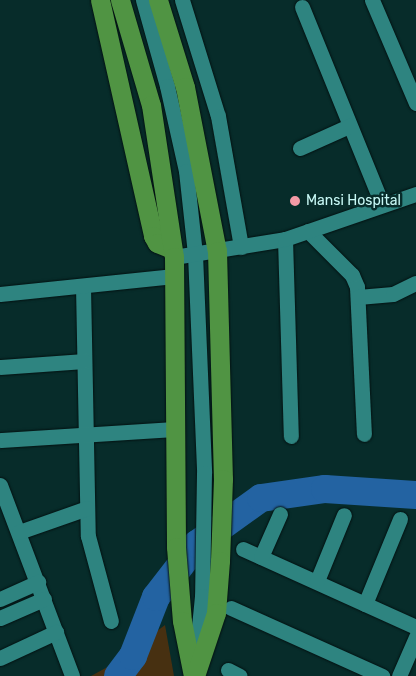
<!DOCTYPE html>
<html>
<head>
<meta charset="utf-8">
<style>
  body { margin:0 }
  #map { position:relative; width:416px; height:676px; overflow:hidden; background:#072c2a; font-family:Rubik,sans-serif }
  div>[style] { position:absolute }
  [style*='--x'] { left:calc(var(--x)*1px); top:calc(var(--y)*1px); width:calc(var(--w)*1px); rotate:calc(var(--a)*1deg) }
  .green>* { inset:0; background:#473011 }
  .river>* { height:28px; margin:-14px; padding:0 14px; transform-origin:14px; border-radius:14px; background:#2363a2 }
  .roads { filter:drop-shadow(0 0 1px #041111) drop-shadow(0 0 1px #041111) }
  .minor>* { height:15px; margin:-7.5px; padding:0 7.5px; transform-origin:7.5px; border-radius:7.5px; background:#2e8480 }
  .major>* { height:19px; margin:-9.5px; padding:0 9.5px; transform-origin:9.5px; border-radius:9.5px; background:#509443 }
  .dots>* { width:14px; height:14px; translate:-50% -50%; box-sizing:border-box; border:2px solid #072c2a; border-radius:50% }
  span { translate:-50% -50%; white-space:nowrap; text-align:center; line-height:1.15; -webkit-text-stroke:5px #072c2a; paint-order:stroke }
  .poi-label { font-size:14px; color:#c8f9f6 }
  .left { translate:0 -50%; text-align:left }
</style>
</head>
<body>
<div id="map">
  <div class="green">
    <div style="clip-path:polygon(165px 625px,174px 676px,91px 676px,113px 664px)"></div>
  </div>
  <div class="river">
    <div style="--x:118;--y:676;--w:25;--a:-53"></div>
    <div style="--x:133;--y:656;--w:63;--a:-68.7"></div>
    <div style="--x:156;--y:597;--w:67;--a:-52.3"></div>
    <div style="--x:197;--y:544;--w:79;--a:-35.7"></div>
    <div style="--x:261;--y:498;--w:65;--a:-8"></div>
    <div style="--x:325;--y:489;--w:91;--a:3.8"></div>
  </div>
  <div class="roads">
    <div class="minor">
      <div style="--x:143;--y:0;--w:89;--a:74.4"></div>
      <div style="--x:167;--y:86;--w:87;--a:77.4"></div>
      <div style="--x:186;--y:171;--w:83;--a:83.8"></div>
      <div style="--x:195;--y:254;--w:219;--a:87.6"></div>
      <div style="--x:204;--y:473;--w:123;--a:90.9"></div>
      <div style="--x:202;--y:596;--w:61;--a:95.6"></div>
      <div style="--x:182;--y:0;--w:121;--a:72.8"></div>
      <div style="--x:218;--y:116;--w:133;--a:80"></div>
      <div style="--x:372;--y:0;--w:112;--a:66.9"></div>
      <div style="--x:302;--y:7;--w:213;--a:67.9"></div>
      <div style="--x:300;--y:148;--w:54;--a:-24.2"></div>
      <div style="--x:308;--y:231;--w:62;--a:45"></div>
      <div style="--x:352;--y:275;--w:13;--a:67"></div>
      <div style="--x:357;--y:287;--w:147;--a:87.3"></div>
      <div style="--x:285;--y:239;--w:197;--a:88.3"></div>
      <div style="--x:174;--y:257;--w:112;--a:-9.2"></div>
      <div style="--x:285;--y:239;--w:139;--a:-19"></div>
      <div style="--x:83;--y:286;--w:250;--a:88.9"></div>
      <div style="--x:88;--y:536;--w:88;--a:74.9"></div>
      <div style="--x:0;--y:294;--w:175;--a:-5.9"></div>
      <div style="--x:358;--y:297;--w:35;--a:-5"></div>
      <div style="--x:393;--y:294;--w:25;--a:-26"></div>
      <div style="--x:0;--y:367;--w:84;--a:-4.1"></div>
      <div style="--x:0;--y:440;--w:175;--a:-3.6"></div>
      <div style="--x:0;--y:485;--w:204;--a:69.3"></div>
      <div style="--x:19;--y:532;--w:72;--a:-19.4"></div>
      <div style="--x:243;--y:549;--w:190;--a:24.3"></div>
      <div style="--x:261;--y:557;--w:47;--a:-66.2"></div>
      <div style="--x:317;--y:581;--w:71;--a:-67.8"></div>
      <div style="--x:0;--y:599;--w:42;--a:-24.1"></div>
      <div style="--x:365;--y:604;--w:92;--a:-67.6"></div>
      <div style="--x:231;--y:608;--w:166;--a:24.2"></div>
      <div style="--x:0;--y:618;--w:48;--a:-23.4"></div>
      <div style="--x:0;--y:658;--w:62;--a:-24.9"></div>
      <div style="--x:228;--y:670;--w:13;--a:27"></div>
      <div style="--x:399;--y:676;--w:43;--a:-66.4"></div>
    </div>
    <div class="major">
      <div style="--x:100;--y:0;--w:242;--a:77.3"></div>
      <div style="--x:153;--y:236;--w:8;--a:60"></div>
      <div style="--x:157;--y:243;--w:16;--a:22"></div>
      <div style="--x:120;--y:0;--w:109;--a:73.6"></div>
      <div style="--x:151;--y:105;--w:154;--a:81.4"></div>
      <div style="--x:174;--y:257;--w:290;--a:89.6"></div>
      <div style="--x:176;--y:547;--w:74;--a:85.4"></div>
      <div style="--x:182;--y:621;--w:56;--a:78.7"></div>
      <div style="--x:158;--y:0;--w:91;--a:72.8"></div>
      <div style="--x:185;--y:87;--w:167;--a:79"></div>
      <div style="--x:217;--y:251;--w:228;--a:88.5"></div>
      <div style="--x:223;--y:479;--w:82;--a:92.1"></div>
      <div style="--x:220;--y:561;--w:52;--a:94.4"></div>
      <div style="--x:216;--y:613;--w:66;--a:108.4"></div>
    </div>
  </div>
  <div class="dots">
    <div style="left:295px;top:201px;background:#f49aa6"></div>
  </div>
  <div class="poi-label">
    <span class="left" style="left:306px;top:201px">Mansi Hospital</span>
  </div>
</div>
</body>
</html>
